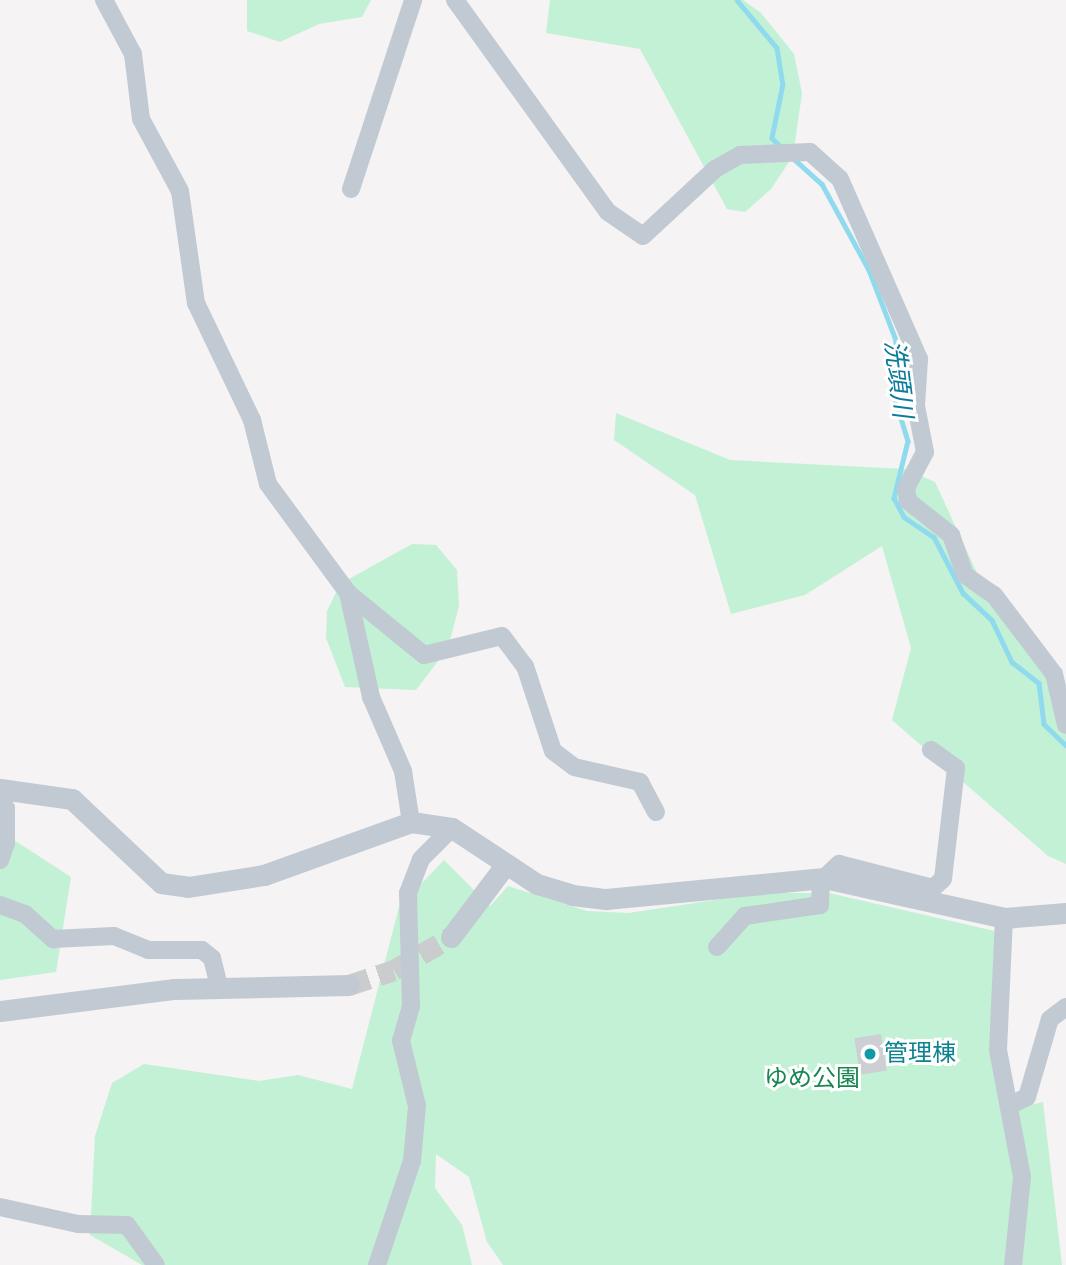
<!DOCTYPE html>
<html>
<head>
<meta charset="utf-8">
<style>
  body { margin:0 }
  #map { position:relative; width:1066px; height:1265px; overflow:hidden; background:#f5f3f3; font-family:"Varela Round","Noto Sans JP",sans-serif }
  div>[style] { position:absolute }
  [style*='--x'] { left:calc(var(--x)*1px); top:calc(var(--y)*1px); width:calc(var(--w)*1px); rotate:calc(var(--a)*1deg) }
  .green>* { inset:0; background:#c3f1d5 }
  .stream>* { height:4.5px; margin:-2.25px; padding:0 2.25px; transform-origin:2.25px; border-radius:2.25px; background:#90daee }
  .building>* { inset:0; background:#cdcfd5; transform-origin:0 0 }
  .tertiary-tunnel>* { height:21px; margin-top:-10.5px; transform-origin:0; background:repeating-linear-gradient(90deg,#caccce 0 21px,transparent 0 31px) }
  .minor>* { height:18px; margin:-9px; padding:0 9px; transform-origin:9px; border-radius:9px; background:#c1cad2 }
  .tertiary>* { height:21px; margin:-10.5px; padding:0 10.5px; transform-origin:10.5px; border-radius:10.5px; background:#c1cad2 }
  .dots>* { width:19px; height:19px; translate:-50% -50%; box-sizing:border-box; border:4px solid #fff; border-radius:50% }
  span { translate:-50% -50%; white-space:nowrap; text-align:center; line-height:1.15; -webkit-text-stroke:6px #fff; paint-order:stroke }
  .culture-label { font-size:24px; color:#0d838f }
  .left { translate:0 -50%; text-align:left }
  .park-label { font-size:24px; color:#17864f }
  .water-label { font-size:26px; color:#0c7c9b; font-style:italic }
</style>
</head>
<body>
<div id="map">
  <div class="green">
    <div style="clip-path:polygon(247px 0,371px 0,362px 17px,319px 24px,280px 42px,247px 31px)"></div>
    <div style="clip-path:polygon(550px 0,743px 0,761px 13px,794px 54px,802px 93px,793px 156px,771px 189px,745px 212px,727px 209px,640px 49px,546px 33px)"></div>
    <div style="clip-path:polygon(616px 413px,730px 460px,905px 469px,935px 482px,989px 599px,1066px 693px,1066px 864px,1048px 856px,892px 720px,911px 648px,882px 546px,805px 595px,731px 614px,695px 495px,614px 440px)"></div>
    <div style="clip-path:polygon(412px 544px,436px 545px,457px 570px,459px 606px,448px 648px,416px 690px,345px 687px,326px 638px,327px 611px,340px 584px)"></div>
    <div style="clip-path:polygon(0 831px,71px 877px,56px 972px,0 980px)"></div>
    <div style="clip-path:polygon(444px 860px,490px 906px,508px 886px,587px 911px,628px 913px,762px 893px,829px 893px,1012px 935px,1006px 1050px,1018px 1108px,1043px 1102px,1062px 1265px,503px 1265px,487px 1242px,469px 1177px,436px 1154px,435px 1188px,462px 1225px,472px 1265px,142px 1265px,90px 1235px,95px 1136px,112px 1083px,144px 1064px,259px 1081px,298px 1075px,352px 1089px,399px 907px)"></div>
  </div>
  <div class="stream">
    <div style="--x:737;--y:0;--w:62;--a:50.2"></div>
    <div style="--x:777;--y:48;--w:36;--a:81"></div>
    <div style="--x:783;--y:84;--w:55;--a:101.5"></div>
    <div style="--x:772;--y:138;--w:14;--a:45"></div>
    <div style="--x:794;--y:159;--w:38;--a:42"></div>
    <div style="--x:822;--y:184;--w:98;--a:61.3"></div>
    <div style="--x:869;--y:270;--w:75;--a:68.9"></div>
    <div style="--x:896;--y:340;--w:62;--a:90"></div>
    <div style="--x:896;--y:402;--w:41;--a:72.9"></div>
    <div style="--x:908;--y:441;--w:59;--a:103.8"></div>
    <div style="--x:894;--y:498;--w:21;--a:62"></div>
    <div style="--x:904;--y:517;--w:36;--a:34"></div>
    <div style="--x:934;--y:537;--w:63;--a:62.6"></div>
    <div style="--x:963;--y:593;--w:40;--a:43"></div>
    <div style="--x:992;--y:620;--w:47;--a:64.5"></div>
    <div style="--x:1012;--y:662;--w:34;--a:38"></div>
    <div style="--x:1039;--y:683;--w:41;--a:83"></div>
    <div style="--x:1044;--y:724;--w:30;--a:44"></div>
  </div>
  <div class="building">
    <div style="left:881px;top:1034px;width:37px;height:27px;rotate:81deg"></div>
  </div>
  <div class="tertiary-tunnel">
    <div style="--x:349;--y:985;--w:47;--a:-18.4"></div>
    <div style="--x:394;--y:970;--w:66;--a:-30.1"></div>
  </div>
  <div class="minor">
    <div style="--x:104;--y:0;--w:61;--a:61.8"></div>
    <div style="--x:133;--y:54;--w:65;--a:83"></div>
    <div style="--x:141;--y:119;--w:82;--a:61.6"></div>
    <div style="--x:180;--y:191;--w:113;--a:81.9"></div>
    <div style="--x:196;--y:303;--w:130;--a:64.4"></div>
    <div style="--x:252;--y:420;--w:66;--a:76"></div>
    <div style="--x:268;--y:484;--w:135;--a:53.7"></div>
    <div style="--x:348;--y:593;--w:107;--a:77.5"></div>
    <div style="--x:371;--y:697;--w:81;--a:66.6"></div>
    <div style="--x:403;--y:771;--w:52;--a:81.1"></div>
    <div style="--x:455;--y:0;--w:261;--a:54.2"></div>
    <div style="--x:608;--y:212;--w:42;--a:34.4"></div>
    <div style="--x:643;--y:236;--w:98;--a:-42.9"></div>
    <div style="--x:715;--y:169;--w:29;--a:-29"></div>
    <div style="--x:740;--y:155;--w:70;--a:-2.5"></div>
    <div style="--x:810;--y:152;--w:40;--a:42"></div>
    <div style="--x:840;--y:179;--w:197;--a:66.3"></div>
    <div style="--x:919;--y:359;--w:47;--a:93.7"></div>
    <div style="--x:916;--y:406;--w:47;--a:78.9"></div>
    <div style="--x:925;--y:452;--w:41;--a:117.8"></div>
    <div style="--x:906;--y:488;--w:13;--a:81"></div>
    <div style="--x:908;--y:501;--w:55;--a:38.3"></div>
    <div style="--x:951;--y:535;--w:42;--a:70.7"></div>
    <div style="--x:965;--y:575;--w:35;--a:35"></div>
    <div style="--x:994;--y:595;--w:99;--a:52.8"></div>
    <div style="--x:1054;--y:674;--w:52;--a:76.8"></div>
    <div style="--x:351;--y:189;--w:199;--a:-71.8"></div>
    <div style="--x:348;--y:593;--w:98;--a:39.2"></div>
    <div style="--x:424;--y:655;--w:80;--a:-13.7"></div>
    <div style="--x:502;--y:636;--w:38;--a:53"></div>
    <div style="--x:525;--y:666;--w:89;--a:71.8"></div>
    <div style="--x:553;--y:751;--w:26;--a:37"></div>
    <div style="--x:574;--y:767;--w:68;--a:12.8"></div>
    <div style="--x:640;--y:782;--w:34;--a:62"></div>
    <div style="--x:0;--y:807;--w:6;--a:9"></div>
    <div style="--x:6;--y:808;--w:35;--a:90"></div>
    <div style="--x:6;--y:843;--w:18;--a:109"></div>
    <div style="--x:824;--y:878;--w:21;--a:-43"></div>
    <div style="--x:839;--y:864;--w:97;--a:14.3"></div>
    <div style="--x:933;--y:888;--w:13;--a:-42"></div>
    <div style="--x:943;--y:879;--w:112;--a:-83.3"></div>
    <div style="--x:956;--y:768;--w:31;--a:-144"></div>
    <div style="--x:0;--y:905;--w:27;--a:20"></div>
    <div style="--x:25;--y:914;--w:38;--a:42"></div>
    <div style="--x:53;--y:939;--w:61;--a:-2.8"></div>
    <div style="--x:114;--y:936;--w:37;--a:22"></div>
    <div style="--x:148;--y:950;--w:54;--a:0"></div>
    <div style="--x:202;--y:950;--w:13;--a:39"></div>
    <div style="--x:212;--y:958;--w:30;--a:76"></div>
    <div style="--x:1004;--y:918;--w:132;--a:92.6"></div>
    <div style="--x:998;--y:1050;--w:129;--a:79.3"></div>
    <div style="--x:1022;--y:1177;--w:88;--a:95.8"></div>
    <div style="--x:717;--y:947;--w:42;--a:-47.9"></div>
    <div style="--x:745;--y:916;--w:76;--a:-8.3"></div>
    <div style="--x:820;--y:905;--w:26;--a:-88"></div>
    <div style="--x:1009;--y:1106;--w:20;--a:-27"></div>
    <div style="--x:1027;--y:1097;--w:81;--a:-73.6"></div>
    <div style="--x:1050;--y:1019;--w:20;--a:-37"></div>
    <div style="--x:0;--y:1207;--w:80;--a:12.3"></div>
    <div style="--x:78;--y:1224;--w:49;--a:1.2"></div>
    <div style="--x:127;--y:1225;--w:49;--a:54.1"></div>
    <div style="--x:377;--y:1265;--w:110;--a:-71.4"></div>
    <div style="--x:412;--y:1161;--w:55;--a:-84.8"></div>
    <div style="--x:417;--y:1106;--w:67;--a:-103.8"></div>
    <div style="--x:401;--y:1041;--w:35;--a:-74"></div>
    <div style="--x:411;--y:1007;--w:114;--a:-91.5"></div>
    <div style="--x:408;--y:893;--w:36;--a:-69"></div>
    <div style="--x:421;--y:859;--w:44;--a:-45"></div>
  </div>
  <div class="tertiary">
    <div style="--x:0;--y:789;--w:73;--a:7.9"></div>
    <div style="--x:72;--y:799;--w:122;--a:43.3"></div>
    <div style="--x:161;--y:883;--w:27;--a:8"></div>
    <div style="--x:188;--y:887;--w:77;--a:-9"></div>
    <div style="--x:264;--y:875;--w:156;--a:-19.8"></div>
    <div style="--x:411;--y:822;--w:41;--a:8.3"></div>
    <div style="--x:452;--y:828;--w:102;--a:33.4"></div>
    <div style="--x:537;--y:884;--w:37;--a:17"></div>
    <div style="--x:572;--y:895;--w:34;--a:7"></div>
    <div style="--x:606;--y:899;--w:219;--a:-5.5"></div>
    <div style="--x:824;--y:878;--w:184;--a:12.5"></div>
    <div style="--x:1004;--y:918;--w:62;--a:-4.6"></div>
    <div style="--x:451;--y:937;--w:91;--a:-53"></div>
    <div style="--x:0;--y:1011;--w:176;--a:-7.2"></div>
    <div style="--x:175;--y:989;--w:174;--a:-1.3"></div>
  </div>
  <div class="dots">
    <div style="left:870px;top:1054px;background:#0f9aa8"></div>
  </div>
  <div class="culture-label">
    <span class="left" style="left:884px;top:1054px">管理棟</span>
  </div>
  <div class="park-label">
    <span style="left:812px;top:1079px">ゆめ公園</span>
  </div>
  <div class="water-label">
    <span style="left:898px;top:379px;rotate:83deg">洗頭川</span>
  </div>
</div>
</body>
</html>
